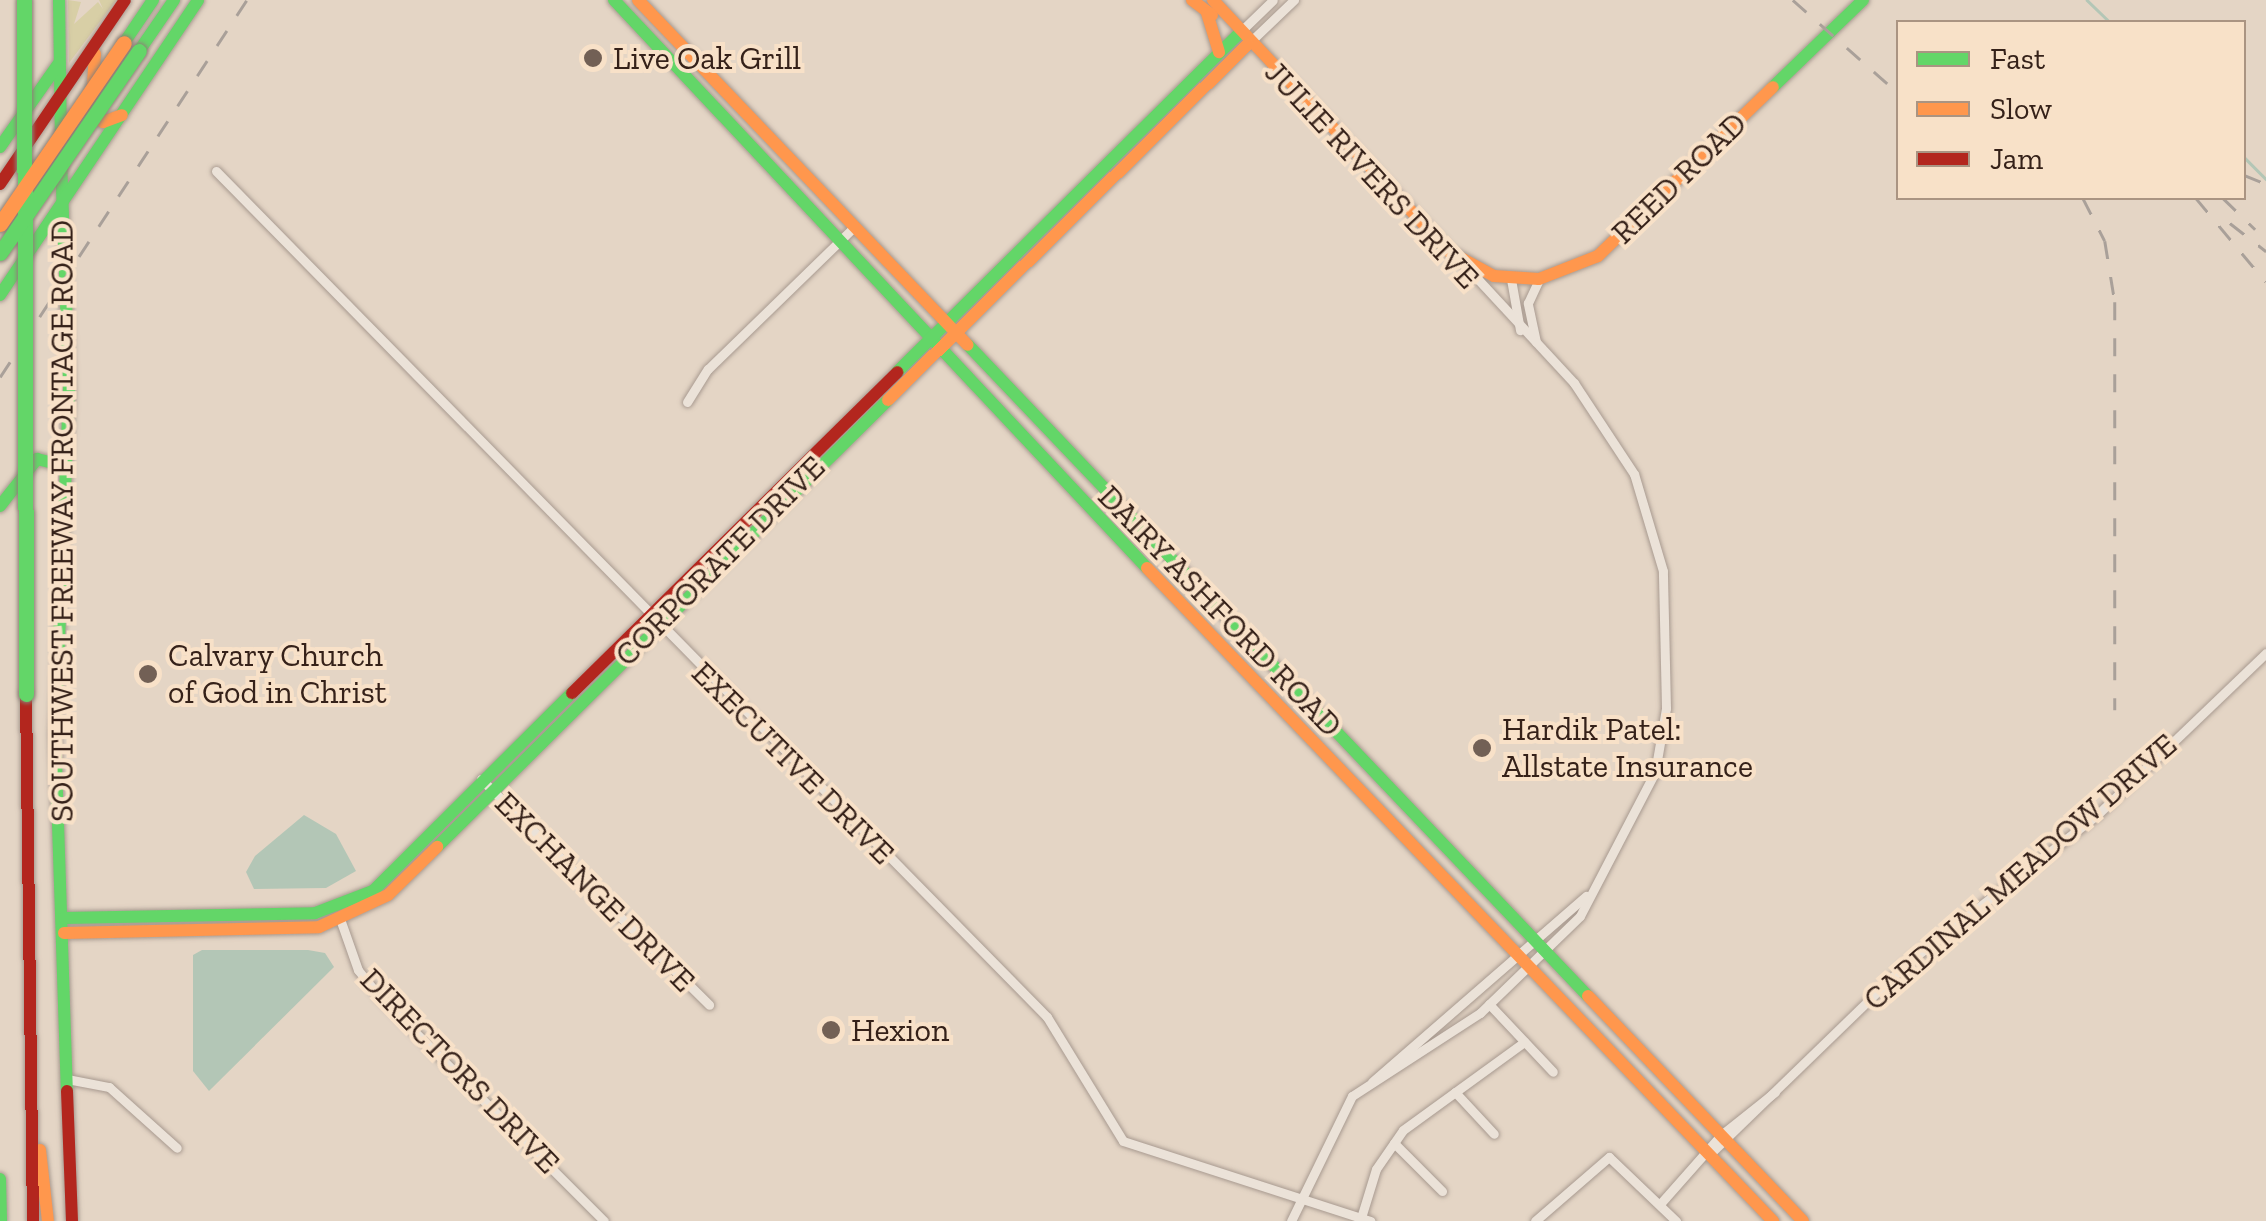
<!DOCTYPE html>
<html>
<head>
<meta charset="utf-8">
<style>
  body { margin:0 }
  #map { position:relative; width:2266px; height:1221px; overflow:hidden; background:#e4d5c5; font-family:"Zilla Slab",serif }
  div>[style] { position:absolute }
  [style*='--x'] { left:calc(var(--x)*1px); top:calc(var(--y)*1px); width:calc(var(--w)*1px); rotate:calc(var(--a)*1deg) }
  .green>* { inset:0; background:#d8cfa6 }
  .water>* { inset:0; background:#b3c6b6 }
  .stream>* { height:2.5px; margin:-1.25px; padding:0 1.25px; transform-origin:1.25px; border-radius:1.25px; background:#b3c6b6 }
  .roads { filter:drop-shadow(0 0 2px #a89a90) drop-shadow(0 0 2px #a89a90) }
  .street>* { height:9px; margin:-4.5px; padding:0 4.5px; transform-origin:4.5px; border-radius:4.5px; background:#ebe2d8 }
  .fast>* { height:12px; margin:-6px; padding:0 6px; transform-origin:6px; border-radius:6px; background:#63d668 }
  .slow>* { height:12px; margin:-6px; padding:0 6px; transform-origin:6px; border-radius:6px; background:#ff974d }
  .jam>* { height:12px; margin:-6px; padding:0 6px; transform-origin:6px; border-radius:6px; background:#b3261e }
  .rail>* { height:2.5px; margin-top:-1.25px; transform-origin:0; background:repeating-linear-gradient(90deg,#a9a099 0 18px,transparent 0 36px) }
  .bridges { filter:drop-shadow(0 0 2px #8d8076) drop-shadow(0 0 2px #8d8076) }
  .fast-bridge>* { height:15px; margin:-7.5px; padding:0 7.5px; transform-origin:7.5px; border-radius:7.5px; background:#63d668 }
  .slow-bridge>* { height:15px; margin:-7.5px; padding:0 7.5px; transform-origin:7.5px; border-radius:7.5px; background:#ff974d }
  .dots>* { width:28px; height:28px; translate:-50% -50%; box-sizing:border-box; border:5px solid #f8e1c8; border-radius:50% }
  span { translate:-50% -50%; white-space:nowrap; text-align:center; line-height:1.15; -webkit-text-stroke:8px #f8e1c8; paint-order:stroke }
  .poi-label { font-size:32px; color:#352119 }
  .left { translate:0 -50%; text-align:left }
  .street-label { font-size:32px; color:#352119 }
  .legend { position:absolute; left:1896px; top:20px; width:350px; height:180px; box-sizing:border-box; background:#f8e1c8; border:2px solid #aa9482; margin:0; padding:12px 18px; list-style:none; font-size:30px; color:#352119 }
  .legend li { display:flex; align-items:center; gap:20px; height:50px }
  .legend b { width:50px; border:2px solid #aa9482 }
</style>
</head>
<body>
<div id="map">
  <div class="green">
    <div style="clip-path:polygon(68px 0,81px 2px,74px 24px,98px 2px,103px 9px,99px 0,116px 0,69px 63px)"></div>
  </div>
  <div class="water">
    <div style="clip-path:polygon(304px 815px,336px 834px,356px 871px,326px 888px,254px 889px,246px 872px,255px 856px)"></div>
    <div style="clip-path:polygon(202px 950px,308px 950px,325px 953px,334px 967px,209px 1091px,193px 1071px,193px 955px)"></div>
  </div>
  <div class="stream">
    <div style="--x:2087;--y:0;--w:32;--a:44"></div>
    <div style="--x:2244;--y:157;--w:31;--a:45"></div>
  </div>
  <div class="roads">
    <div class="street">
      <div style="--x:1239;--y:33;--w:47;--a:-44.1"></div>
      <div style="--x:1250;--y:42;--w:61;--a:-43.7"></div>
      <div style="--x:216;--y:171;--w:1186;--a:45.51"></div>
      <div style="--x:1047;--y:1017;--w:145;--a:58.5"></div>
      <div style="--x:1123;--y:1141;--w:260;--a:17.9"></div>
      <div style="--x:1511;--y:279;--w:52;--a:80"></div>
      <div style="--x:1536;--y:342;--w:40;--a:-102"></div>
      <div style="--x:1528;--y:303;--w:26;--a:-65"></div>
      <div style="--x:687;--y:402;--w:39;--a:-58"></div>
      <div style="--x:708;--y:369;--w:201;--a:-44.2"></div>
      <div style="--x:481;--y:779;--w:321;--a:44.7"></div>
      <div style="--x:339;--y:916;--w:57;--a:70.6"></div>
      <div style="--x:358;--y:970;--w:36;--a:51"></div>
      <div style="--x:381;--y:998;--w:315;--a:45"></div>
      <div style="--x:1489;--y:1004;--w:93;--a:46.7"></div>
      <div style="--x:67;--y:1079;--w:43;--a:10.8"></div>
      <div style="--x:109;--y:1087;--w:91;--a:41.9"></div>
      <div style="--x:1372;--y:1082;--w:284;--a:-41"></div>
      <div style="--x:1455;--y:1092;--w:57;--a:47.1"></div>
      <div style="--x:1394;--y:1143;--w:68;--a:45"></div>
      <div style="--x:1710;--y:1154;--w:273;--a:-44.1"></div>
      <div style="--x:1906;--y:964;--w:242;--a:-38"></div>
      <div style="--x:2097;--y:815;--w:234;--a:-43.8"></div>
      <div style="--x:1660;--y:1204;--w:92;--a:-48.5"></div>
      <div style="--x:1721;--y:1135;--w:69;--a:-38.5"></div>
      <div style="--x:1291;--y:1221;--w:139;--a:-64"></div>
      <div style="--x:1352;--y:1096;--w:153;--a:-33"></div>
      <div style="--x:1480;--y:1013;--w:139;--a:-44.1"></div>
      <div style="--x:1580;--y:916;--w:162;--a:-62.5"></div>
      <div style="--x:1655;--y:772;--w:65;--a:-80.2"></div>
      <div style="--x:1666;--y:708;--w:137;--a:-91.3"></div>
      <div style="--x:1663;--y:571;--w:101;--a:-106.6"></div>
      <div style="--x:1634;--y:474;--w:109;--a:-123.4"></div>
      <div style="--x:1574;--y:383;--w:165;--a:-132.8"></div>
      <div style="--x:1360;--y:1221;--w:54;--a:-72.9"></div>
      <div style="--x:1376;--y:1169;--w:47;--a:-55.3"></div>
      <div style="--x:1403;--y:1130;--w:150;--a:-36"></div>
      <div style="--x:1535;--y:1221;--w:98;--a:-40.9"></div>
      <div style="--x:1609;--y:1157;--w:93;--a:43.7"></div>
    </div>
    <div class="fast">
      <div style="--x:59;--y:0;--w:139;--a:89.2"></div>
      <div style="--x:614;--y:0;--w:779;--a:46.82"></div>
      <div style="--x:124;--y:43;--w:52;--a:-56"></div>
      <div style="--x:139;--y:51;--w:62;--a:-55.5"></div>
      <div style="--x:1773;--y:87;--w:125;--a:-44"></div>
      <div style="--x:0;--y:147;--w:103;--a:-54.9"></div>
      <div style="--x:61;--y:159;--w:232;--a:88"></div>
      <div style="--x:69;--y:391;--w:342;--a:92.3"></div>
      <div style="--x:55;--y:733;--w:358;--a:88.1"></div>
      <div style="--x:0;--y:295;--w:355;--a:-56.1"></div>
      <div style="--x:968;--y:345;--w:899;--a:46.4"></div>
      <div style="--x:897;--y:372;--w:482;--a:-44.7"></div>
      <div style="--x:0;--y:506;--w:60;--a:-51.8"></div>
      <div style="--x:37;--y:459;--w:30;--a:14"></div>
      <div style="--x:437;--y:847;--w:635;--a:-44.74"></div>
      <div style="--x:64;--y:918;--w:251;--a:-1.1"></div>
      <div style="--x:315;--y:913;--w:62;--a:-20.8"></div>
      <div style="--x:373;--y:891;--w:281;--a:-44.9"></div>
      <div style="--x:0;--y:1179;--w:42;--a:88.6"></div>
    </div>
    <div class="slow">
      <div style="--x:638;--y:0;--w:477;--a:46.3"></div>
      <div style="--x:1192;--y:0;--w:25;--a:37"></div>
      <div style="--x:1213;--y:0;--w:346;--a:46.8"></div>
      <div style="--x:1450;--y:252;--w:50;--a:28.6"></div>
      <div style="--x:1494;--y:276;--w:45;--a:3.8"></div>
      <div style="--x:1539;--y:279;--w:63;--a:-21.3"></div>
      <div style="--x:1598;--y:256;--w:243;--a:-44"></div>
      <div style="--x:1207;--y:13;--w:41;--a:72.9"></div>
      <div style="--x:95;--y:54;--w:59;--a:93.9"></div>
      <div style="--x:91;--y:113;--w:15;--a:37"></div>
      <div style="--x:103;--y:122;--w:20;--a:-20"></div>
      <div style="--x:888;--y:400;--w:506;--a:-44.68"></div>
      <div style="--x:1147;--y:568;--w:905;--a:46.21"></div>
      <div style="--x:64;--y:933;--w:255;--a:-1.3"></div>
      <div style="--x:319;--y:927;--w:76;--a:-24.9"></div>
      <div style="--x:388;--y:895;--w:69;--a:-44.4"></div>
      <div style="--x:1588;--y:996;--w:311;--a:46.3"></div>
      <div style="--x:40;--y:1150;--w:71;--a:83.6"></div>
    </div>
    <div class="jam">
      <div style="--x:0;--y:184;--w:222;--a:-55.8"></div>
      <div style="--x:572;--y:693;--w:457;--a:-44.6"></div>
      <div style="--x:26;--y:694;--w:527;--a:89.24"></div>
      <div style="--x:67;--y:1091;--w:130;--a:87.8"></div>
    </div>
  </div>
  <div class="rail">
    <div style="--x:1793;--y:0;--w:140;--a:41.5"></div>
    <div style="--x:2244;--y:175;--w:24;--a:22"></div>
    <div style="--x:2083;--y:198;--w:48;--a:62.9"></div>
    <div style="--x:2105;--y:241;--w:62;--a:80.7"></div>
    <div style="--x:2115;--y:302;--w:408;--a:90"></div>
    <div style="--x:2196;--y:198;--w:109;--a:50.2"></div>
    <div style="--x:2223;--y:198;--w:45;--a:44.1"></div>
    <div style="--x:2230;--y:223;--w:46;--a:37.9"></div>
    <div style="--x:0;--y:377;--w:451;--a:-56.8"></div>
  </div>
  <div class="bridges">
    <div class="fast-bridge">
      <div style="--x:24;--y:0;--w:694;--a:89.83"></div>
      <div style="--x:0;--y:253;--w:245;--a:-55.5"></div>
    </div>
    <div class="slow-bridge">
      <div style="--x:0;--y:224;--w:219;--a:-55.6"></div>
    </div>
  </div>
  <div class="dots">
    <div style="left:593px;top:58px;background:#726055"></div>
    <div style="left:148px;top:674px;background:#726055"></div>
    <div style="left:1482px;top:748px;background:#726055"></div>
    <div style="left:831px;top:1030px;background:#726055"></div>
  </div>
  <div class="poi-label">
    <span class="left" style="left:613px;top:58px">Live Oak Grill</span>
    <span class="left" style="left:168px;top:674px">Calvary Church<br>of God in Christ</span>
    <span class="left" style="left:1502px;top:748px">Hardik Patel:<br>Allstate Insurance</span>
    <span class="left" style="left:851px;top:1030px">Hexion</span>
  </div>
  <div class="street-label">
    <span style="left:1372px;top:175px;rotate:47deg">JULIE RIVERS DRIVE</span>
    <span style="left:1679px;top:178px;rotate:-44deg">REED ROAD</span>
    <span style="left:62px;top:521px;rotate:-90deg">SOUTHWEST FREEWAY FRONTAGE ROAD</span>
    <span style="left:720px;top:561px;rotate:-45deg">CORPORATE DRIVE</span>
    <span style="left:1220px;top:611px;rotate:46deg">DAIRY ASHFORD ROAD</span>
    <span style="left:793px;top:763px;rotate:45deg">EXECUTIVE DRIVE</span>
    <span style="left:2020px;top:872px;rotate:-41deg">CARDINAL MEADOW DRIVE</span>
    <span style="left:595px;top:892px;rotate:45deg">EXCHANGE DRIVE</span>
    <span style="left:460px;top:1071px;rotate:46deg">DIRECTORS DRIVE</span>
  </div>
  <ul class="legend">
  <li><b style="height:12px;background:#63d668"></b>Fast</li>
  <li><b style="height:12px;background:#ff974d"></b>Slow</li>
  <li><b style="height:12px;background:#b3261e"></b>Jam</li>
  </ul>
</div>
</body>
</html>
